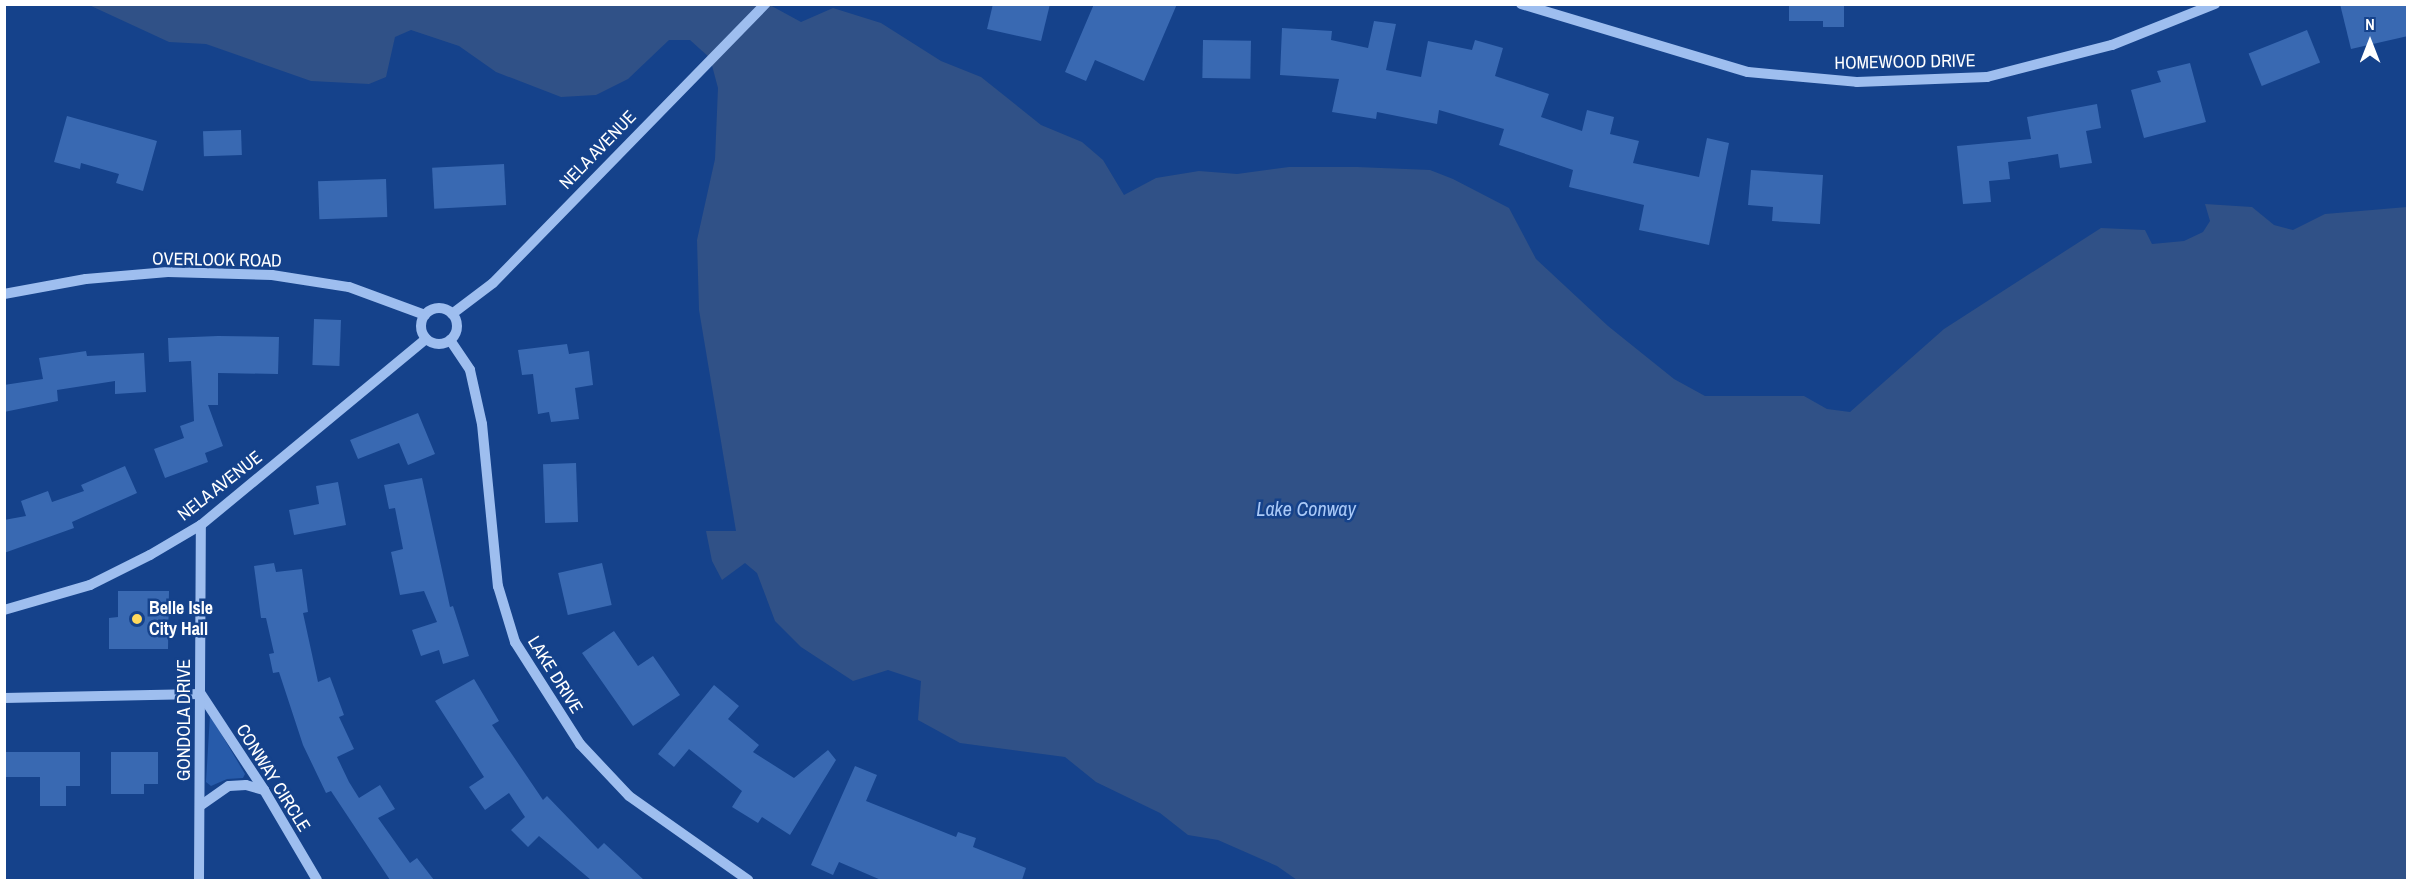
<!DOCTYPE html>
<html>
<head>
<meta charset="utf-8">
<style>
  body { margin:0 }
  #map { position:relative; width:2412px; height:885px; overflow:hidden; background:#15428b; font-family:"Archivo Narrow",sans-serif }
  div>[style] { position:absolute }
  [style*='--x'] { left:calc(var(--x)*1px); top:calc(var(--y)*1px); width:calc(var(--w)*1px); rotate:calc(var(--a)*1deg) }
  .green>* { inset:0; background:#275baa }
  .water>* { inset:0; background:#305187 }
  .building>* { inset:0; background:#3969b2; transform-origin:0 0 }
  .minor>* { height:10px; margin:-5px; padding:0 5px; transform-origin:5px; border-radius:5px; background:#9ebeef }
  .minor>.ring { margin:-5px; padding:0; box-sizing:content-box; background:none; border:10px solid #9ebeef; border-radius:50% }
  .dots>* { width:16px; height:16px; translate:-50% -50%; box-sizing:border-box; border:3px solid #15428b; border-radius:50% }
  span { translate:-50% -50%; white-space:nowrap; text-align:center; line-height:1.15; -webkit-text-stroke:5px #15428b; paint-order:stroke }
  .street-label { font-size:18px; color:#fff }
  .poi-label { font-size:18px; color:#fff; font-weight:700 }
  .left { translate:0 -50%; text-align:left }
  .water-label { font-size:20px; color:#aac9f7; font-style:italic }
  .frame { position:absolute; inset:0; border:6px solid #fff; pointer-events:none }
  .north { position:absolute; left:2340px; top:12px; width:60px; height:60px; -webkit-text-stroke:4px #15428b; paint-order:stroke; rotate:0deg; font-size:16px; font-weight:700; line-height:24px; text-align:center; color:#fff }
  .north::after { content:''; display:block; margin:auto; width:21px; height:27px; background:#fff; clip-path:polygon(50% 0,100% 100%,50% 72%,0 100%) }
</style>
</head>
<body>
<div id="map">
  <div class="green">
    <div style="clip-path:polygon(210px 715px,245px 774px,243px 778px,227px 779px,211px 786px,206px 782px)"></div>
  </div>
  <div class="water">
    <div style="clip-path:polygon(768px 4px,801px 22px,833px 8px,881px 23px,941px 61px,981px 77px,1041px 125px,1082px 142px,1103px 160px,1124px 195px,1156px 178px,1199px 171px,1237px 174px,1289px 167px,1357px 167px,1430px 170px,1453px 179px,1509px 208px,1536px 259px,1608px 326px,1674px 379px,1705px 396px,1804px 396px,1827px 409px,1850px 412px,1944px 329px,2101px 228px,2145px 230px,2152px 244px,2184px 241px,2203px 232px,2210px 221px,2205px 204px,2252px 207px,2274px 225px,2293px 230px,2325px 214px,2407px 207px,2407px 880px,1297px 880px,1277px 866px,1218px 840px,1188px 835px,1160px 813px,1096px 782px,1065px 757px,960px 743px,918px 720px,921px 681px,888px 670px,853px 681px,801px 647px,775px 621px,757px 573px,745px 563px,722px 580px,712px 561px,706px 531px,736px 531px,699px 310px,697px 240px,715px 159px,718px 88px,710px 58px,690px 40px,669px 40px,628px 79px,596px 95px,561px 97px,496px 72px,459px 46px,411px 30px,395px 37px,386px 77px,369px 84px,311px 81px,206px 44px,169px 42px,89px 5px)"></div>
  </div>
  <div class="building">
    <div style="clip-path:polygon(993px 4px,1050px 4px,1041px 41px,987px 29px)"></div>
    <div style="clip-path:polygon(1094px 4px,1177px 4px,1144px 81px,1095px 60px,1086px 81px,1065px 72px)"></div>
    <div style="clip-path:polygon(1789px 4px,1844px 4px,1844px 27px,1823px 27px,1823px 21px,1789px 21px)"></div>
    <div style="clip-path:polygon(2340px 4px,2408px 4px,2408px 36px,2351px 49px)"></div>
    <div style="clip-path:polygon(1374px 21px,1396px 24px,1386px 70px,1421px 77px,1428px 41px,1472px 50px,1475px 40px,1503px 48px,1495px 76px,1549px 94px,1541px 117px,1582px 131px,1587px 110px,1614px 117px,1610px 134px,1639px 141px,1633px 163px,1699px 177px,1707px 138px,1729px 143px,1709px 245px,1639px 230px,1644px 205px,1569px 187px,1573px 170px,1499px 145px,1504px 129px,1439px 110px,1437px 124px,1377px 112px,1376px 119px,1332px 112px,1339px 79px,1280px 75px,1282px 28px,1332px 31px,1331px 40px,1368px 48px)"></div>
    <div style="left:2307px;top:30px;width:35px;height:63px;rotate:68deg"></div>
    <div style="left:1203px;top:40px;width:48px;height:38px;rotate:1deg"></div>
    <div style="clip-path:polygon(2190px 63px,2206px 122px,2144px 138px,2131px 90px,2161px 82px,2157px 71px)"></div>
    <div style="clip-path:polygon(2097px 104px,2101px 128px,2086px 131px,2092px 163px,2060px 168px,2058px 154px,2008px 162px,2010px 179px,1989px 181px,1991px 202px,1963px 204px,1957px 146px,2031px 139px,2027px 117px)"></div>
    <div style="clip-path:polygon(67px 116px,157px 141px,143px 191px,116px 183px,119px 174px,81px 163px,80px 169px,54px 162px)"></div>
    <div style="left:241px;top:130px;width:25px;height:38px;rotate:88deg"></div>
    <div style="left:504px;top:164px;width:41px;height:72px;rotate:87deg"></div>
    <div style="clip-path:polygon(1751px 170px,1823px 175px,1820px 224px,1772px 221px,1773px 207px,1748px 205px)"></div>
    <div style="left:386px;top:179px;width:38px;height:68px;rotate:88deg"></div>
    <div style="left:314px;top:319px;width:27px;height:46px;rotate:2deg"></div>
    <div style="clip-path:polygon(218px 336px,279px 337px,278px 374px,218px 373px,218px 405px,208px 405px,223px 446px,205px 453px,208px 462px,165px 478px,154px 449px,184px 438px,180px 426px,194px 421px,191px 361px,169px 362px,168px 338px)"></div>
    <div style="clip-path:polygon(567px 344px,569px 354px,589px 351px,593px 385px,575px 388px,579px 419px,551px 422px,549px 412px,538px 414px,533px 374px,522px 375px,518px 350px)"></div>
    <div style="clip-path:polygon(86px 351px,87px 356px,144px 353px,146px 392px,115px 394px,115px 381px,57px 390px,58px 401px,4px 412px,4px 385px,43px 379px,39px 358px)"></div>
    <div style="clip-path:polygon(418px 413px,435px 454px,408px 465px,399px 443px,358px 459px,350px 440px)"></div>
    <div style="left:576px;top:463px;width:59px;height:33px;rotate:88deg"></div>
    <div style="clip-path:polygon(125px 466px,137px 493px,72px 522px,74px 528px,4px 553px,4px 520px,26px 516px,21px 501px,48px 491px,52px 502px,84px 491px,81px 485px)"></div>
    <div style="clip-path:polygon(422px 478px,450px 607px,453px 606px,469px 656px,443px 664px,439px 650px,421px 656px,412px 630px,437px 622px,424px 591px,400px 595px,391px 552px,403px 549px,395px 508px,389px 509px,384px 485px)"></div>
    <div style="clip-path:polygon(338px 482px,346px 525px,294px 535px,289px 510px,319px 504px,316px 486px)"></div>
    <div style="clip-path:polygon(274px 563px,276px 572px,302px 569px,308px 612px,303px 613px,318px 682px,330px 677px,344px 715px,339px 717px,354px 749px,337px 757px,349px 782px,359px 798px,380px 785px,395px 809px,378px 818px,410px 863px,417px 858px,434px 880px,390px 880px,331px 791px,326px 793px,303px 745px,279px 672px,273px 673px,269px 654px,274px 653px,266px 618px,261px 618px,254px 566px)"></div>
    <div style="left:602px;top:563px;width:43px;height:45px;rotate:77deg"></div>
    <div style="clip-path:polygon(118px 591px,169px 591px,168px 649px,109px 649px,109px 618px,118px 617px)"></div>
    <div style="clip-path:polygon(614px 631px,638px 666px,653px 656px,680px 695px,633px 726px,582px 653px)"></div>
    <div style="clip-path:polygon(474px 679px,499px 721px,492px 725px,543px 800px,547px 796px,598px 849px,604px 843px,644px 880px,591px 880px,539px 836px,528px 847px,511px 830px,525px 817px,509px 793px,485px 810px,469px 787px,484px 777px,435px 701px)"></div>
    <div style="clip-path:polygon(714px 685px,739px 706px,728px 719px,759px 745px,753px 752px,794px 778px,828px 750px,836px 760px,790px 835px,762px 817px,758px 823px,732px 807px,742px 791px,689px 749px,674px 767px,658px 754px)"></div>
    <div style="clip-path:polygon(4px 752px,80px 752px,80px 786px,66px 786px,66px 806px,40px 806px,40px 777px,4px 777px)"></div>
    <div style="clip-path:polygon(111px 752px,158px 752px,158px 784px,144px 784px,144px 794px,111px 794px)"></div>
    <div style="clip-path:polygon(855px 766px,877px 775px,866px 801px,956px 837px,958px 832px,976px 838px,973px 847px,1026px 868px,1022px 880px,881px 880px,839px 862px,833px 875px,811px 865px)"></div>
  </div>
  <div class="minor">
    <div style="--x:1521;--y:4;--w:237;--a:16.7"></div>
    <div style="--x:1748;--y:72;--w:109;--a:5.2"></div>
    <div style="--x:1857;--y:82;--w:130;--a:-2.2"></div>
    <div style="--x:1987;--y:77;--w:129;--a:-14.4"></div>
    <div style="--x:2112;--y:45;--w:111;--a:-21.7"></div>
    <div style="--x:4;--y:294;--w:83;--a:-10.4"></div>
    <div style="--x:86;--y:279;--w:82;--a:-4.9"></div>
    <div style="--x:168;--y:272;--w:104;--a:1.7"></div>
    <div style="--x:272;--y:275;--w:78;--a:8.9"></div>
    <div style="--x:349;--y:287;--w:81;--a:20.2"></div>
    <div class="ring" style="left:421px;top:308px;width:26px;height:26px"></div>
    <div style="--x:452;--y:314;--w:51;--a:-37.1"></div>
    <div style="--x:493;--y:283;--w:390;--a:-45.7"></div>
    <div style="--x:450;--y:340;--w:36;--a:56"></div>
    <div style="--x:470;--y:370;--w:55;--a:77.5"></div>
    <div style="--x:482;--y:424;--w:163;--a:84.4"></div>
    <div style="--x:498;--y:586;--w:59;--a:73.1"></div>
    <div style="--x:515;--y:642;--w:121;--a:57.5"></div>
    <div style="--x:580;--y:744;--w:71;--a:46.7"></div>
    <div style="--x:629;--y:796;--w:146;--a:35.2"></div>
    <div style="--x:4;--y:610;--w:90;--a:-16.2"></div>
    <div style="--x:90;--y:585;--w:67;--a:-26.6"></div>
    <div style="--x:150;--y:555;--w:59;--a:-30.5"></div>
    <div style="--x:201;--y:525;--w:292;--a:-39.6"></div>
    <div style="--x:201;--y:694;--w:115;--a:56.7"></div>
    <div style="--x:264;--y:790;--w:104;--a:59.5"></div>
    <div style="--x:4;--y:698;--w:196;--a:-1.2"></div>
    <div style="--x:200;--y:806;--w:35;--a:-35"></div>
    <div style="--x:229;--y:786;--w:17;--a:-3"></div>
    <div style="--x:246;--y:785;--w:19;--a:16"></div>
    <div style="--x:199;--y:880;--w:355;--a:-89.7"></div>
  </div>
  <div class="dots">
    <div style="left:137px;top:619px;background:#ffd95d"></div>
  </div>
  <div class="street-label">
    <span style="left:1905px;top:62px;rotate:-1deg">HOMEWOOD DRIVE</span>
    <span style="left:598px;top:150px;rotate:-46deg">NELA AVENUE</span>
    <span style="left:217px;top:260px;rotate:1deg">OVERLOOK ROAD</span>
    <span style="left:220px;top:486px;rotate:-38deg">NELA AVENUE</span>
    <span style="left:555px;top:675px;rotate:58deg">LAKE DRIVE</span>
    <span style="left:184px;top:720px;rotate:-90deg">GONDOLA DRIVE</span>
    <span style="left:273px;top:778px;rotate:58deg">CONWAY CIRCLE</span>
  </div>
  <div class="poi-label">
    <span class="left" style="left:149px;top:619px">Belle Isle<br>City Hall</span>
  </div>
  <div class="water-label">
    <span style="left:1306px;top:508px">Lake Conway</span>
  </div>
  <div class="frame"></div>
  <div class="north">N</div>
</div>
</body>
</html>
